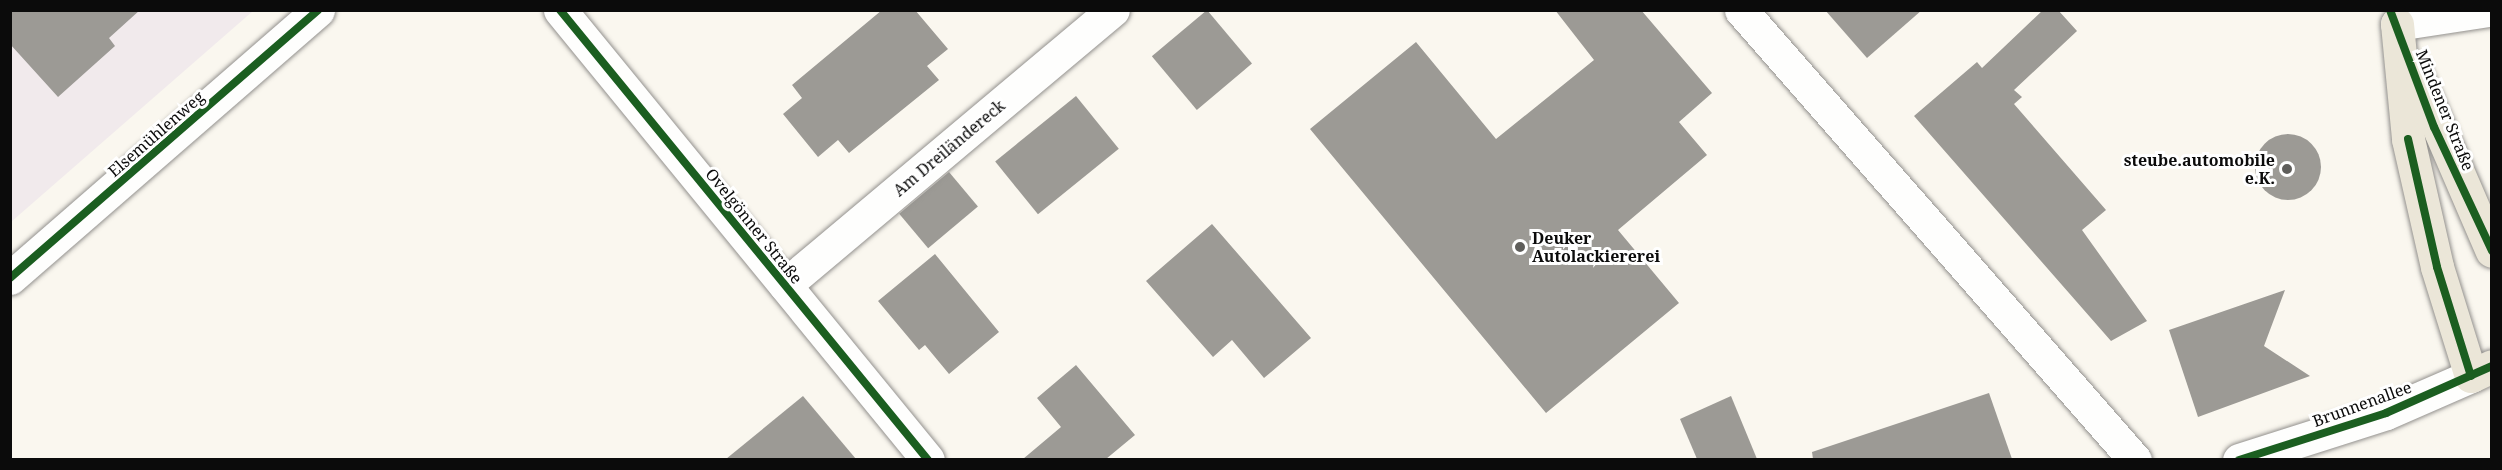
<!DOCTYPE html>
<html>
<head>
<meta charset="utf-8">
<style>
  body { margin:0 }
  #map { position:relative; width:2502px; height:470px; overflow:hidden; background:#faf7ef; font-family:"Noto Serif",serif }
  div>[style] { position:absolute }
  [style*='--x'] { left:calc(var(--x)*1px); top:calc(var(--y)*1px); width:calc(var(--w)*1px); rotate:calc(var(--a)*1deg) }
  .industrial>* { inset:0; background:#f1eaec }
  .building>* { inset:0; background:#9c9a95; transform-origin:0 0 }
  .round { border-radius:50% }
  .roads { filter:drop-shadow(0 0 2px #93918e) drop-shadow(0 0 2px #93918e) }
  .minor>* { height:33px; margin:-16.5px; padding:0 16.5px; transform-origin:16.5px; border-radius:16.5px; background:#fefefd }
  .major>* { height:33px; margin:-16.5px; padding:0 16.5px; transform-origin:16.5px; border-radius:16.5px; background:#ebe6d8 }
  .cycleway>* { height:8px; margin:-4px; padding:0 4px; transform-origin:4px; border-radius:4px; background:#1b5e20 }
  .dots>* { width:16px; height:16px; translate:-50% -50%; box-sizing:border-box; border:3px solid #fff; border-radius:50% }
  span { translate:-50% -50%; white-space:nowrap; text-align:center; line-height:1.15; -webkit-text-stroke:6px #fff; paint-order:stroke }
  .street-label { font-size:16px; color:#0b0b0b }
  .poi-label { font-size:16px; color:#0b0b0b; font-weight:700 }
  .right { translate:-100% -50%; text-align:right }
  .left { translate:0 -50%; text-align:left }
  .frame { position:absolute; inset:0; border:12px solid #0b0b0b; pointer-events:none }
</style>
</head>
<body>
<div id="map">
  <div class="industrial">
    <div style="clip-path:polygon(11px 11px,253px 11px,11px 222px)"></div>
  </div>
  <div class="building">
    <div style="clip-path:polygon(10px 10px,140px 10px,109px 38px,115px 46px,58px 97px,10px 44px)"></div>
    <div style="clip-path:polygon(882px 10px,915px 10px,948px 49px,927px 66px,939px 80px,849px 153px,838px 140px,818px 157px,783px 114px,802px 98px,792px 85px)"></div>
    <div style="left:1207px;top:10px;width:70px;height:72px;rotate:50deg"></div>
    <div style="clip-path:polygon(1555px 10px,1641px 10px,1712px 93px,1679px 122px,1707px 155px,1618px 230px,1679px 303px,1546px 413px,1310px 129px,1416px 42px,1496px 139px,1594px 60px)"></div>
    <div style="clip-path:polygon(1825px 10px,1922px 10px,1867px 58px)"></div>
    <div style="clip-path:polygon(2043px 10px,2058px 10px,2077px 31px,2014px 90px,2022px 97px,2014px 104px,2106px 210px,2082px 230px,2147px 321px,2111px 341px,1914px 116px,1977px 62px,1982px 68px)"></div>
    <div style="left:1076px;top:96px;width:68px;height:104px;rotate:51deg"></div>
    <div class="round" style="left:2255px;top:134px;width:66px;height:66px"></div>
    <div style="left:949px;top:172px;width:45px;height:65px;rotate:50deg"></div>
    <div style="clip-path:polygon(1212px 224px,1311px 338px,1264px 378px,1232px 340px,1213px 357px,1146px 281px)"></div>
    <div style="clip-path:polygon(935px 254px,999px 332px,949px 374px,925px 345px,919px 350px,878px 301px)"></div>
    <div style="clip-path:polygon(2285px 290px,2264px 346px,2310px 376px,2198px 417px,2169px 330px)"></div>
    <div style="clip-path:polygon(1076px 365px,1135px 435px,1106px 459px,1023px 459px,1061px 427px,1037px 398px)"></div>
    <div style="clip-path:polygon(1989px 393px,2012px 459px,1813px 459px,1812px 452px)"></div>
    <div style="clip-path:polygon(803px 396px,856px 459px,726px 459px)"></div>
    <div style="clip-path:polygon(1731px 396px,1757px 459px,1697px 459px,1680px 419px)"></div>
  </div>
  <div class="roads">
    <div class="minor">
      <div style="--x:560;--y:10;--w:581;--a:50.72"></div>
      <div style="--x:1741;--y:10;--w:598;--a:48.8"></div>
      <div style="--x:2397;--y:24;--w:91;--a:-8.8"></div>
      <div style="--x:10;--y:278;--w:408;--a:-41"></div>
      <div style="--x:785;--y:285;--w:428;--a:-40"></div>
      <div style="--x:2239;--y:460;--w:154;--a:-17.7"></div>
      <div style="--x:2386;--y:413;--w:93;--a:-23.5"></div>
    </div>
    <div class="major">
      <div style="--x:2397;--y:24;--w:116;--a:84.5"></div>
      <div style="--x:2408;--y:139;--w:131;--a:77.2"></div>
      <div style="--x:2437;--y:267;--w:114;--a:72.7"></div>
      <div style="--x:2471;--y:376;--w:23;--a:-25"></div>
      <div style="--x:2413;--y:68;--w:199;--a:66.7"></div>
    </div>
  </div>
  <div class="cycleway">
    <div style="--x:560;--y:10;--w:581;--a:50.72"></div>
    <div style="--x:2390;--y:10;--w:125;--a:69.4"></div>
    <div style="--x:2434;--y:127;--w:137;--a:64.9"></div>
    <div style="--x:2408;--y:139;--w:131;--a:77.2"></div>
    <div style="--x:2437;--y:267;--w:114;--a:72.7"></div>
    <div style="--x:10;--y:278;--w:408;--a:-41"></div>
    <div style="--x:2239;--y:460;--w:154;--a:-17.7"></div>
    <div style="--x:2386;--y:413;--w:116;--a:-23.9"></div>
  </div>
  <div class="dots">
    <div style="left:2287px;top:169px;background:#5f5e5b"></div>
    <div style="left:1520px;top:247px;background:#5f5e5b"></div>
  </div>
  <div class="street-label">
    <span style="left:2445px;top:110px;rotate:68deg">Mindener Straße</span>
    <span style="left:156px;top:134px;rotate:-41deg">Elsemühlenweg</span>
    <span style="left:949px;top:148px;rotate:-40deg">Am Dreiländereck</span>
    <span style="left:754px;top:226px;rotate:51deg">Ovelgönner Straße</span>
    <span style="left:2362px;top:404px;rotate:-20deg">Brunnenallee</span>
  </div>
  <div class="poi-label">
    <span class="right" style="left:2275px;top:169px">steube.automobile<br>e.K.</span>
    <span class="left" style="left:1532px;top:247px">Deuker<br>Autolackiererei</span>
  </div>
  <div class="frame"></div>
</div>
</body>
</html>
